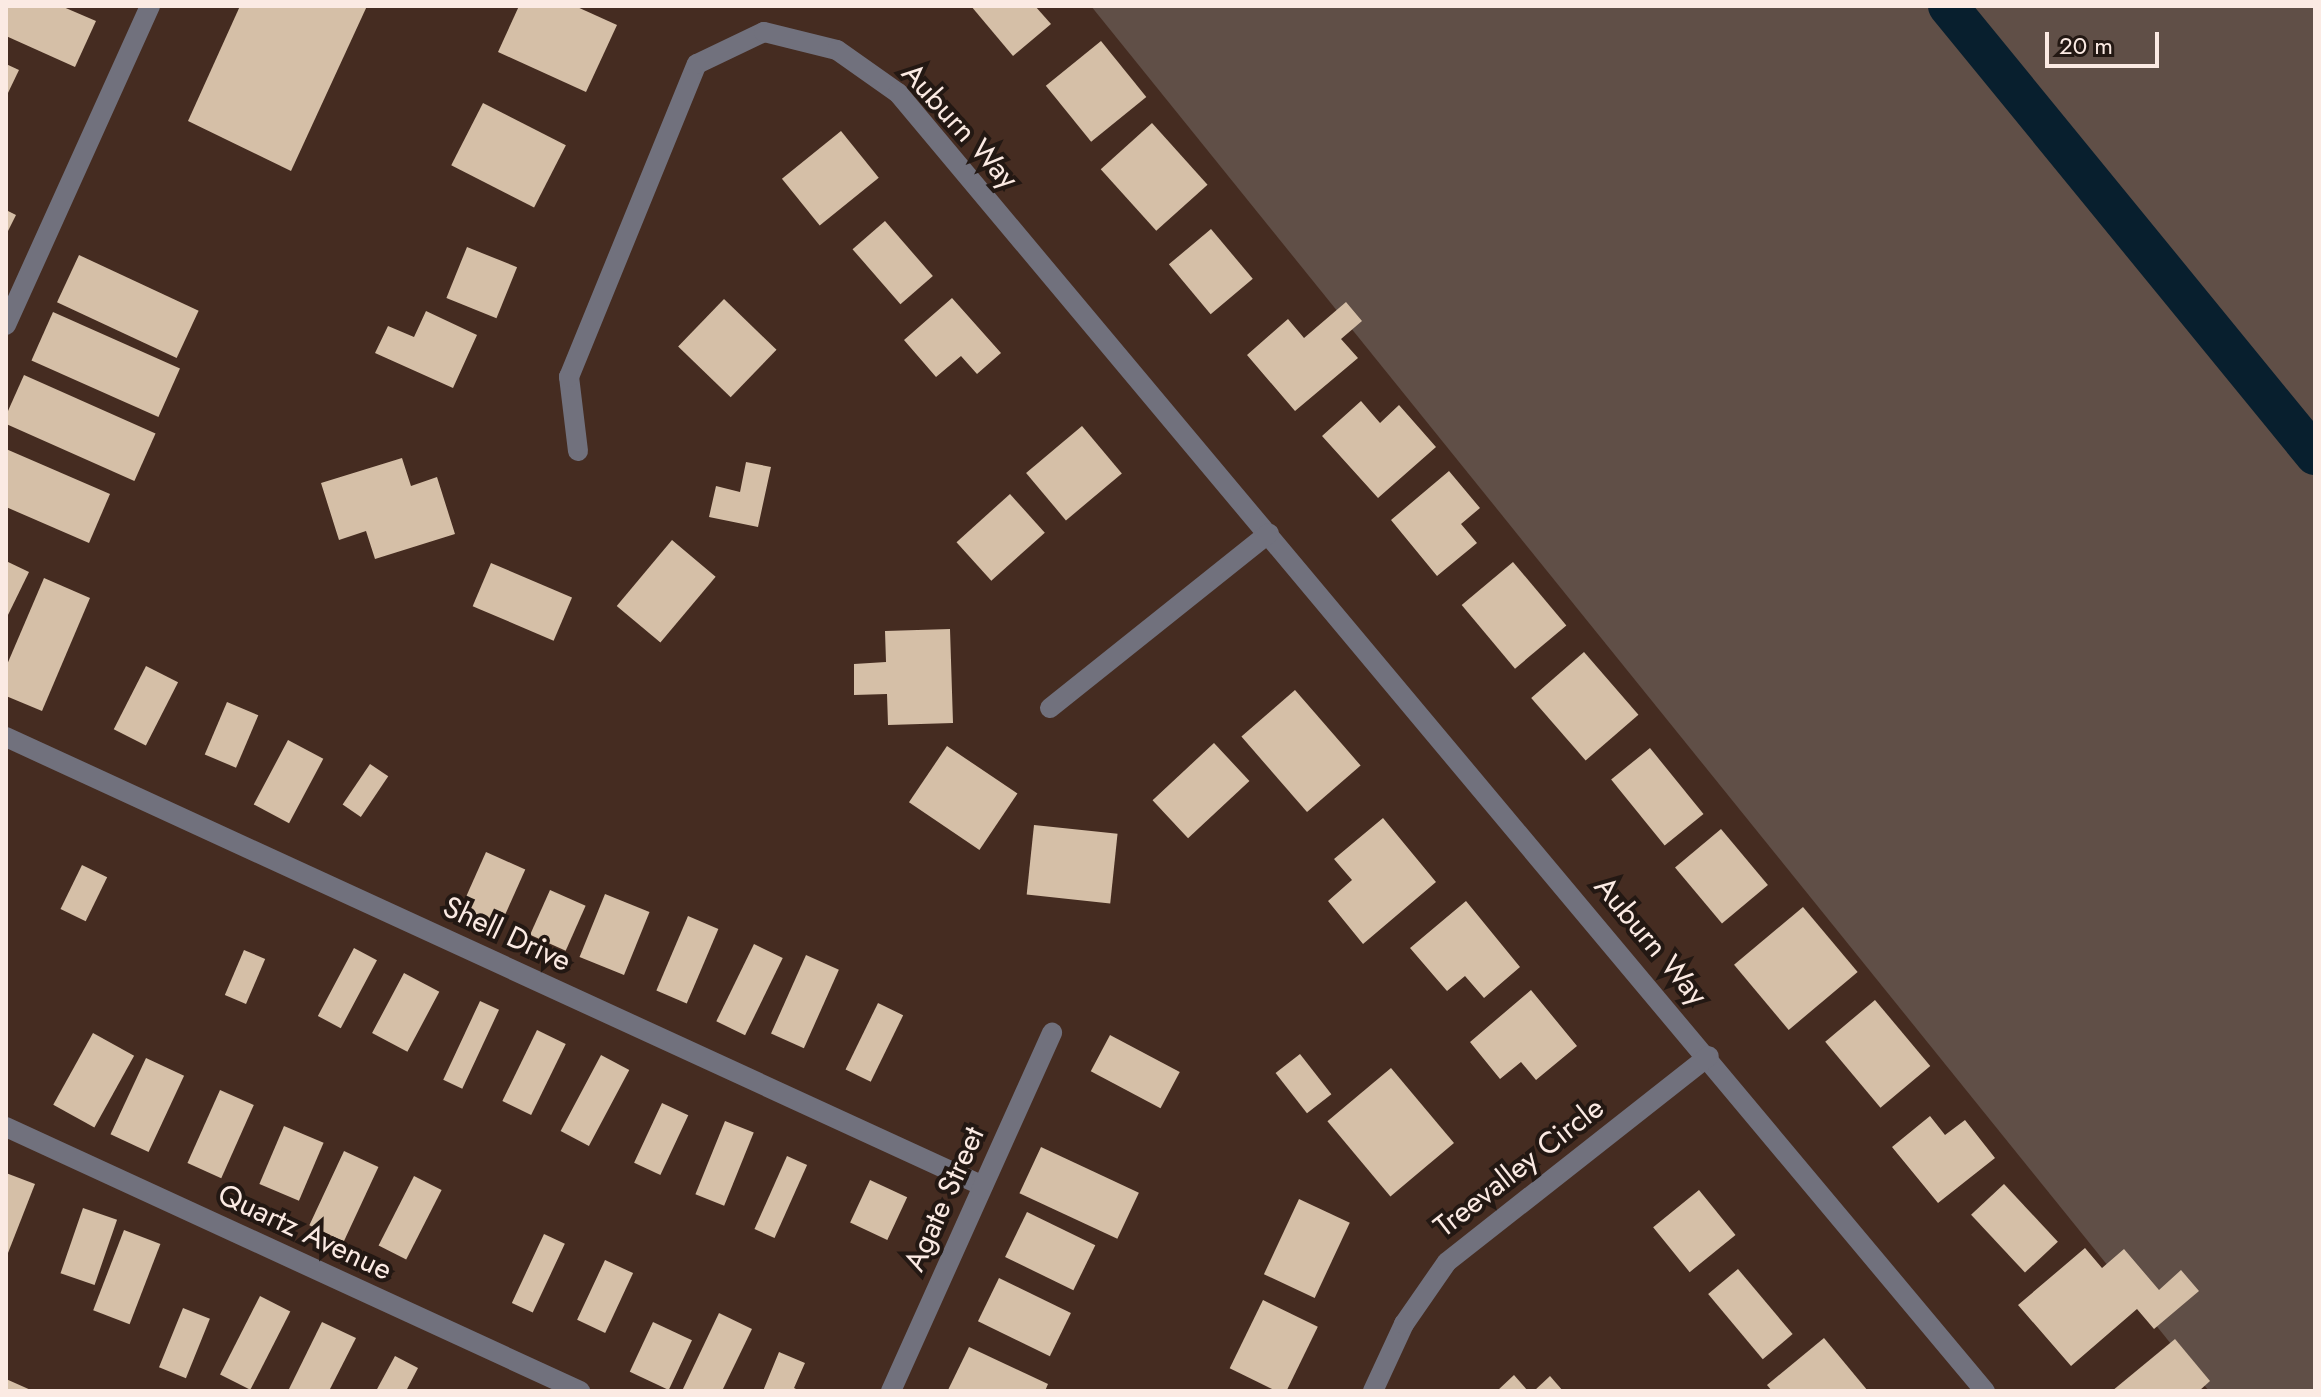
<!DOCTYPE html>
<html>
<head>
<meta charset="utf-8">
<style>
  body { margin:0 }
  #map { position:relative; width:2321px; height:1397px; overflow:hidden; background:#452c21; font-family:Jost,sans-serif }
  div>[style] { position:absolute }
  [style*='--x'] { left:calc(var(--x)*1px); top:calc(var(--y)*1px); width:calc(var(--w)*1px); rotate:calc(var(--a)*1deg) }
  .green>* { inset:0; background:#604f47 }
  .canal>* { height:40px; margin:-20px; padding:0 20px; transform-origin:20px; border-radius:20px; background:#081f2e }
  .building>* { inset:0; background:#d5bfa7; transform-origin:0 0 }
  .street>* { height:20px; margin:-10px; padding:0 10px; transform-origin:10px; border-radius:10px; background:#71717d }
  span { translate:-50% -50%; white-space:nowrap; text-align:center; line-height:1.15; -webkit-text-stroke:8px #231813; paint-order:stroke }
  .street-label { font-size:30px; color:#fbeae3 }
  .frame { position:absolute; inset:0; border:8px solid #fbeae3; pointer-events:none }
  .scale { position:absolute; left:2045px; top:32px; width:114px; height:36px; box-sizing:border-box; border:4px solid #fbeae3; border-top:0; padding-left:10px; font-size:24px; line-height:28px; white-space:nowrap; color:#fbeae3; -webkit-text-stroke:6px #231813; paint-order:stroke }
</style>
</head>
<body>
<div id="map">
  <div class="green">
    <div style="clip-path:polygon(1091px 6px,2315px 6px,2315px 1391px,2209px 1391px)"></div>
  </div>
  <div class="canal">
    <div style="--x:1948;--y:6;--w:580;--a:50.74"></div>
  </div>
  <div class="building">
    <div style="clip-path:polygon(6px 6px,61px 6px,96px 21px,75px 67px,6px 36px)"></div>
    <div style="clip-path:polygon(240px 6px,367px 6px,291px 171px,188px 121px)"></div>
    <div style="clip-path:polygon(519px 6px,575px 6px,617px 25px,586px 92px,498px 52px)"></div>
    <div style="clip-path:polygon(971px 6px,1035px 6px,1051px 24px,1013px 56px)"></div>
    <div style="left:1101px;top:41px;width:72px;height:71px;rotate:51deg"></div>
    <div style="clip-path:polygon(6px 64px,19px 70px,6px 97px)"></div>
    <div style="left:483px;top:103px;width:93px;height:70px;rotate:27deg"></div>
    <div style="left:1152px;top:123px;width:83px;height:69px;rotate:48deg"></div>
    <div style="left:841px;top:131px;width:60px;height:76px;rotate:51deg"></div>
    <div style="clip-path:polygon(6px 210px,16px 215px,6px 235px)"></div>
    <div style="left:885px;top:221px;width:73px;height:43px;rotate:49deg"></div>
    <div style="left:1211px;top:229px;width:65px;height:55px;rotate:50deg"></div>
    <div style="left:467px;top:247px;width:54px;height:55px;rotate:22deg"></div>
    <div style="left:79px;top:255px;width:132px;height:52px;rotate:25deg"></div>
    <div style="clip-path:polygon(952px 298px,1001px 353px,977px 374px,961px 356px,936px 377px,904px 340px)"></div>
    <div style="left:724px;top:299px;width:73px;height:66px;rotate:44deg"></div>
    <div style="clip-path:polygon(1346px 302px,1362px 321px,1341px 339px,1358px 358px,1295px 411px,1247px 355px,1288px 319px,1304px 338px)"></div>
    <div style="clip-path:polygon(426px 311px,477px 335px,453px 388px,375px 353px,388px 326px,414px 337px)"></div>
    <div style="left:53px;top:312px;width:139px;height:53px;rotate:24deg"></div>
    <div style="left:24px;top:375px;width:144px;height:52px;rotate:24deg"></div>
    <div style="clip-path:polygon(1361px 401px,1380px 423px,1399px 405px,1436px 447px,1378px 498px,1322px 436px)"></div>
    <div style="left:1082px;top:426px;width:62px;height:73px;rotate:50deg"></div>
    <div style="clip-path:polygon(6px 449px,110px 494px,89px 543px,6px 507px)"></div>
    <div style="clip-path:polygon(402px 458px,411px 486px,437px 477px,455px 534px,375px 559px,366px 531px,339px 540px,321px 483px)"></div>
    <div style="clip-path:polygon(746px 462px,771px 467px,758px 527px,709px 517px,716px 486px,740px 492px)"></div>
    <div style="clip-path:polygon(1449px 471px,1480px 508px,1461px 524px,1477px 543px,1437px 576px,1391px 520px)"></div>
    <div style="left:1010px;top:494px;width:52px;height:72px;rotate:48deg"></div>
    <div style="left:672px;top:540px;width:57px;height:86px;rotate:40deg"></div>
    <div style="clip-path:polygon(6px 561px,29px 572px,6px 619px)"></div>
    <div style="left:1513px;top:562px;width:83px;height:67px;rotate:50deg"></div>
    <div style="left:491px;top:563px;width:88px;height:47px;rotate:23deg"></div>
    <div style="clip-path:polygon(44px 578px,90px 598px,42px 711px,6px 696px,6px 667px)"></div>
    <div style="clip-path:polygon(950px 629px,953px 723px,888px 725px,887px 694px,854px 695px,854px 664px,886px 662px,885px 631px)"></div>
    <div style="left:1584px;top:652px;width:83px;height:70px;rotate:49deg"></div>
    <div style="left:146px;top:666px;width:36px;height:71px;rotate:27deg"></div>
    <div style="left:1295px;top:690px;width:100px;height:71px;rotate:49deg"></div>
    <div style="left:227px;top:702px;width:34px;height:57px;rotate:23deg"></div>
    <div style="left:288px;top:740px;width:40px;height:73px;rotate:28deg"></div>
    <div style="left:1214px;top:743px;width:52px;height:84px;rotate:47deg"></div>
    <div style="left:947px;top:746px;width:85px;height:68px;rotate:34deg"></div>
    <div style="left:1650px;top:748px;width:85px;height:50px;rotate:51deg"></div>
    <div style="left:370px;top:764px;width:22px;height:49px;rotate:34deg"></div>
    <div style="clip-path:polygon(1383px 818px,1436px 882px,1363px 944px,1328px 901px,1352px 880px,1334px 859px)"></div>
    <div style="left:1034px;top:825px;width:84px;height:70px;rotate:6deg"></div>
    <div style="left:1721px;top:829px;width:73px;height:60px;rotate:50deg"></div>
    <div style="left:486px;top:852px;width:43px;height:63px;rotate:24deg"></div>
    <div style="left:82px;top:865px;width:28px;height:49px;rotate:26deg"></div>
    <div style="left:550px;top:890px;width:39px;height:49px;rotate:24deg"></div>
    <div style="left:605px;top:894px;width:48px;height:68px;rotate:22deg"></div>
    <div style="clip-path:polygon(1466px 901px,1520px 967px,1484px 998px,1465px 976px,1447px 991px,1410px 948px)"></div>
    <div style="left:1803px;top:907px;width:85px;height:90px;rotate:50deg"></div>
    <div style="left:688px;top:916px;width:33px;height:81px;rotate:23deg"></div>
    <div style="left:754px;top:944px;width:32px;height:86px;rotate:26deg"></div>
    <div style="left:354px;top:948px;width:26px;height:77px;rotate:28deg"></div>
    <div style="left:244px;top:950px;width:23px;height:49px;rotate:23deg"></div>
    <div style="left:806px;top:955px;width:36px;height:86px;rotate:24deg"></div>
    <div style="left:404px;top:973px;width:40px;height:68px;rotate:28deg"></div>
    <div style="clip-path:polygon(1531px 990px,1577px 1046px,1536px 1080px,1521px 1062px,1500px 1079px,1470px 1042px)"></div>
    <div style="left:1875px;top:1000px;width:86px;height:65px;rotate:50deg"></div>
    <div style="left:480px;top:1001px;width:21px;height:87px;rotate:25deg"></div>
    <div style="left:878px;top:1003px;width:28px;height:74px;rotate:26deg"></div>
    <div style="left:537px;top:1030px;width:32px;height:79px;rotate:26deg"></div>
    <div style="left:93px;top:1033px;width:47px;height:82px;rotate:29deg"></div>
    <div style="left:1110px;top:1035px;width:79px;height:41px;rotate:28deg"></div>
    <div style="left:1300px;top:1054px;width:51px;height:31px;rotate:52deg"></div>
    <div style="left:601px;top:1055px;width:32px;height:86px;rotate:28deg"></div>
    <div style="left:146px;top:1058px;width:42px;height:84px;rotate:25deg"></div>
    <div style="left:1391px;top:1068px;width:98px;height:83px;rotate:50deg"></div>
    <div style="left:220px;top:1090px;width:37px;height:80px;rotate:24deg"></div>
    <div style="left:662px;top:1103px;width:29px;height:66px;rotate:25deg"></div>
    <div style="clip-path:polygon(1930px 1116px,1945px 1135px,1965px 1120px,1995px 1158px,1938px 1203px,1892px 1147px)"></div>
    <div style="left:725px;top:1121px;width:31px;height:79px;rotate:22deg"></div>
    <div style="left:284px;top:1126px;width:43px;height:63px;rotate:23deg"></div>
    <div style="left:1041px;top:1147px;width:108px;height:51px;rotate:25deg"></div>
    <div style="left:344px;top:1151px;width:38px;height:82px;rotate:25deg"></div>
    <div style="left:787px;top:1156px;width:22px;height:80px;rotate:24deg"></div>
    <div style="clip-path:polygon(6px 1173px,35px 1184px,6px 1258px)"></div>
    <div style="left:414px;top:1176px;width:31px;height:78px;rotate:27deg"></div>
    <div style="left:870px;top:1180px;width:41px;height:47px;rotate:25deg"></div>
    <div style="left:2004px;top:1184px;width:79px;height:45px;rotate:47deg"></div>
    <div style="left:1699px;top:1190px;width:58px;height:59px;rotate:51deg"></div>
    <div style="left:1299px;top:1199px;width:56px;height:83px;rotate:25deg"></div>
    <div style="left:83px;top:1208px;width:36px;height:69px;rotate:19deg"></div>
    <div style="left:1027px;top:1212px;width:76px;height:50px;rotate:26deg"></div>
    <div style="left:124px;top:1230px;width:39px;height:86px;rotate:21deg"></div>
    <div style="left:544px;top:1234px;width:23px;height:76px;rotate:25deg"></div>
    <div style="clip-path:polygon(2085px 1248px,2102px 1268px,2124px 1249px,2159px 1290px,2181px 1270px,2199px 1291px,2154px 1329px,2137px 1309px,2071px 1366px,2018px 1305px)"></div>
    <div style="left:605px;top:1260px;width:31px;height:66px;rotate:25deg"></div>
    <div style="left:1738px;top:1269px;width:85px;height:39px;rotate:50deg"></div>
    <div style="left:999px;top:1278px;width:80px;height:48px;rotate:26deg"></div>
    <div style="left:260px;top:1296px;width:34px;height:88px;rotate:27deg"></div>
    <div style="left:1263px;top:1300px;width:61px;height:76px;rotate:26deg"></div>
    <div style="left:183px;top:1308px;width:29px;height:64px;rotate:22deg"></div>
    <div style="clip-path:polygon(719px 1313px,752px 1329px,722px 1391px,682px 1391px)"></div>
    <div style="clip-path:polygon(322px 1322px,356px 1338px,329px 1391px,288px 1391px)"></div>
    <div style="left:653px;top:1322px;width:43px;height:55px;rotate:25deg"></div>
    <div style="clip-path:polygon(1824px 1338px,1868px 1391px,1772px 1391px,1767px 1385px)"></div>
    <div style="clip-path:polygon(2175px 1339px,2210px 1381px,2199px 1391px,2112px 1391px)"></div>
    <div style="clip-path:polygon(969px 1347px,1048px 1384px,1045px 1391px,948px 1390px)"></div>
    <div style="clip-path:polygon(779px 1352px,805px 1363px,794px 1388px,800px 1391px,763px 1391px)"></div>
    <div style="clip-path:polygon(395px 1356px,418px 1368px,406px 1391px,376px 1391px)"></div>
    <div style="clip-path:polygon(1514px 1375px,1528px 1391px,1497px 1391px)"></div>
    <div style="clip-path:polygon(1550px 1376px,1563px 1391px,1534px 1391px)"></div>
    <div style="clip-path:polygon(6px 1379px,33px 1391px,6px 1391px)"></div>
  </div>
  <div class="street">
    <div style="--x:6;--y:325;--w:350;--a:-65.7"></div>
    <div style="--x:578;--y:451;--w:75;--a:-96.9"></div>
    <div style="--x:569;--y:377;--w:338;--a:-67.8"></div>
    <div style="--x:697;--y:64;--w:74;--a:-25.5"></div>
    <div style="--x:764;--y:32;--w:75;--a:13.9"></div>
    <div style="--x:837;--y:50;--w:75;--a:35.2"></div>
    <div style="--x:898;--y:93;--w:1693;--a:50.06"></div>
    <div style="--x:1050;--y:708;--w:280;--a:-38.6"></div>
    <div style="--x:6;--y:737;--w:1075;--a:24.68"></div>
    <div style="--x:6;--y:1127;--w:632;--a:24.7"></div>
    <div style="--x:891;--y:1391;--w:393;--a:-65.8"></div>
    <div style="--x:1373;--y:1391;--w:74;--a:-65.2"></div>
    <div style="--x:1404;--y:1324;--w:75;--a:-55.3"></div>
    <div style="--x:1447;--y:1262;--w:333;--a:-38.2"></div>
  </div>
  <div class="street-label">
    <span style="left:960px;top:126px;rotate:48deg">Auburn Way</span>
    <span style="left:507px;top:934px;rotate:25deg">Shell Drive</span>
    <span style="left:1651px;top:941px;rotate:50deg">Auburn Way</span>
    <span style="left:1519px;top:1167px;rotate:-38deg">Treevalley Circle</span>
    <span style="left:944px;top:1199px;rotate:-66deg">Agate Street</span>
    <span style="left:305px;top:1232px;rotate:25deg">Quartz Avenue</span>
  </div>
  <div class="frame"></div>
  <div class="scale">20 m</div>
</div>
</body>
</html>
